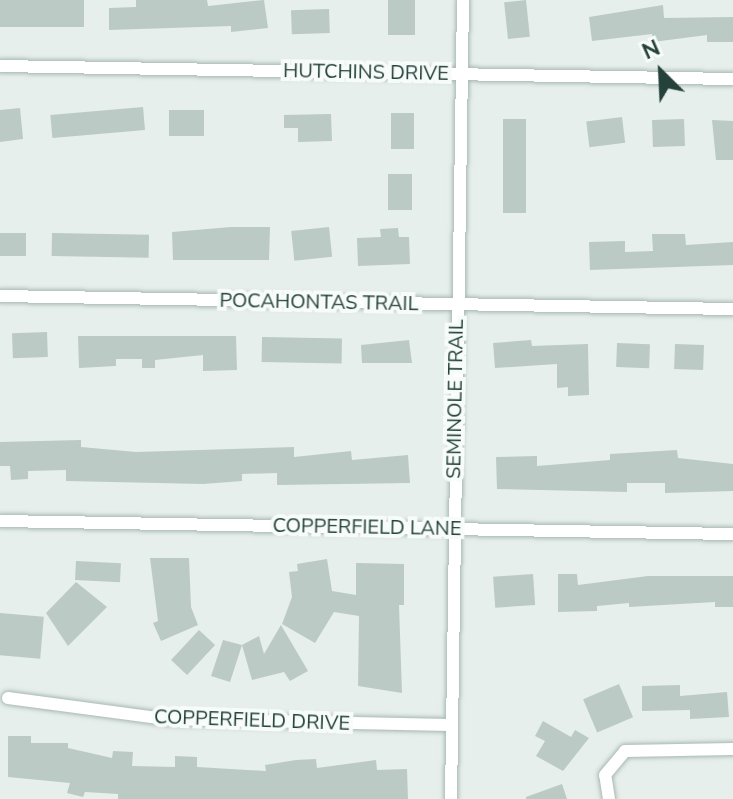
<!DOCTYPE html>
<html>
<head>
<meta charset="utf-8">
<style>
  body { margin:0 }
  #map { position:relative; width:733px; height:799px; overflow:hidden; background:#e6efeb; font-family:"Nunito Sans",sans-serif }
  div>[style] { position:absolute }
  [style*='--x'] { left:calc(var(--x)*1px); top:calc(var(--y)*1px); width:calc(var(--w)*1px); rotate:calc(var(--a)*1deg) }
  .building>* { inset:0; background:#bbcac4; transform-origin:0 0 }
  .roads { filter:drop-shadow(0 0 2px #a8b8b2) drop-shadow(0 0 2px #a8b8b2) }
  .street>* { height:12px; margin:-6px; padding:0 6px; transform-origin:6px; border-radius:6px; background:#fff }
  span { translate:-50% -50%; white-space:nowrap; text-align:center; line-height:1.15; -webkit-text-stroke:8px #f7fbf9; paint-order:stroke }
  .street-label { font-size:20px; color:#24423a }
  .north { position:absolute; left:621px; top:32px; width:80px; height:80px; -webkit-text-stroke:6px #f7fbf9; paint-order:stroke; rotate:336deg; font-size:22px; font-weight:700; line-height:32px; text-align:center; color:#24423a }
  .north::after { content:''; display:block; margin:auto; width:28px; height:36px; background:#24423a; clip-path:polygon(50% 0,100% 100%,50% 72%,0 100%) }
</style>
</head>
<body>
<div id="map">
  <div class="building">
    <div style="left:0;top:0;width:84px;height:27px"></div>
    <div style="clip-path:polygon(136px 0,207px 0,208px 6px,264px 0,268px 28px,231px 32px,231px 26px,109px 30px,109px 8px,136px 7px)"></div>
    <div style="left:388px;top:0;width:27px;height:35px"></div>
    <div style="left:526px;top:0;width:37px;height:22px;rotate:84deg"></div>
    <div style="clip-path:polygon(663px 5px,664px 18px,733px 17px,733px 42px,707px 42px,707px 35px,653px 42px,652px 34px,592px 41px,589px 17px)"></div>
    <div style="left:329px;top:9px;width:24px;height:38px;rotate:88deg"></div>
    <div style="left:143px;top:107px;width:23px;height:93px;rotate:85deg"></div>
    <div style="clip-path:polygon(20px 108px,23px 139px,0 142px,0 110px)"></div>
    <div style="left:204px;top:110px;width:26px;height:35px;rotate:90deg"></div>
    <div style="left:391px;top:113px;width:23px;height:36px"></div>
    <div style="clip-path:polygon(331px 114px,332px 141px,298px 142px,298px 128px,284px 128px,284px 115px)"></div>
    <div style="left:622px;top:117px;width:26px;height:36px;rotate:83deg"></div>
    <div style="left:503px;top:119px;width:23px;height:94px"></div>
    <div style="left:684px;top:119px;width:27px;height:32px;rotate:88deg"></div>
    <div style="clip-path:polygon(712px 120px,733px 121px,733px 160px,716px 160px)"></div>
    <div style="left:388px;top:174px;width:24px;height:36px"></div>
    <div style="clip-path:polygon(231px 227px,270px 227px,269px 260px,173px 260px,172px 232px)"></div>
    <div style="left:329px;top:227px;width:30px;height:38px;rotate:84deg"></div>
    <div style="clip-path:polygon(398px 228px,399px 237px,409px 237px,410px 264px,358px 266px,357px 238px,381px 237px,380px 229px)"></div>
    <div style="left:0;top:233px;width:26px;height:23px"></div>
    <div style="left:52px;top:233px;width:97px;height:23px;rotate:1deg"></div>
    <div style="clip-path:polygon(652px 234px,685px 234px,686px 245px,733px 242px,733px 265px,590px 270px,589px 242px,625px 241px,625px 252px,653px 251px)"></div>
    <div style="left:47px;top:332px;width:25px;height:35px;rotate:88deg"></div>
    <div style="clip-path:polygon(78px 336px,236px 336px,237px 370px,203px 371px,203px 355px,155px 360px,155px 368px,142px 368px,142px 359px,116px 359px,116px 366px,79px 368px)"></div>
    <div style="left:262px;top:337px;width:80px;height:25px;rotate:1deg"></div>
    <div style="clip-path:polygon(409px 340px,412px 363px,362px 363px,361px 345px)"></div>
    <div style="clip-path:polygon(531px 340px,532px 346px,588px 344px,589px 395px,568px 396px,568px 387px,557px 388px,557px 364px,495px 368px,493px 343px)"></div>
    <div style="left:617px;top:343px;width:33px;height:24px;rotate:2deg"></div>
    <div style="left:675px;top:344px;width:29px;height:25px;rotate:2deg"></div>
    <div style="clip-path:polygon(81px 440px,81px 447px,136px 452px,294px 447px,294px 457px,351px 451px,352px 460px,408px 455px,410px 483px,277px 485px,277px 473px,242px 474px,242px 481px,203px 484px,66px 481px,66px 470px,28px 471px,28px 479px,11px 480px,10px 466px,0 466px,0 442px)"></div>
    <div style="clip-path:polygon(677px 450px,678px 458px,733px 464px,733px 491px,665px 493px,665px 483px,627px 483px,627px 492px,497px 489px,496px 457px,537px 456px,537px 466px,610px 460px,610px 454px)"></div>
    <div style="clip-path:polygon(150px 558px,189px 558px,191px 607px,198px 625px,161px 641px,153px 623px,158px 621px)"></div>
    <div style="clip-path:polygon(327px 559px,332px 591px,356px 595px,356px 563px,404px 564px,404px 605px,399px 605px,402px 693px,358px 686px,359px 616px,334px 612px,315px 643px,282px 624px,292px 597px,289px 572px,298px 571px,297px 564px)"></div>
    <div style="left:76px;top:561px;width:45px;height:19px;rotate:3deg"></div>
    <div style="left:533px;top:574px;width:31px;height:40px;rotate:86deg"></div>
    <div style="clip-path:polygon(558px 574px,577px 574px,578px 585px,648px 576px,733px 576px,733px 607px,715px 607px,715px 602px,629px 607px,629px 603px,597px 606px,597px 611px,558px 612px)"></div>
    <div style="clip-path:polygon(76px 582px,107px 607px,68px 646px,46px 613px)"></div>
    <div style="left:0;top:613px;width:44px;height:42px;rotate:5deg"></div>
    <div style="clip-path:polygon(281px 625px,308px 671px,290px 681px,284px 672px,252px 680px,242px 645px,230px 682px,211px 676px,223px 640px,242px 645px,259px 636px,264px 654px)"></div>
    <div style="left:199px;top:630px;width:22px;height:41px;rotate:43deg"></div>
    <div style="left:619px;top:684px;width:36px;height:39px;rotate:67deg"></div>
    <div style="clip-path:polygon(680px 685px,680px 696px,727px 692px,729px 717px,690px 719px,690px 710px,642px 711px,642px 686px)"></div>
    <div style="clip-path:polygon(543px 721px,571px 737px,575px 730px,589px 738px,563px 771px,536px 756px,545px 741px,535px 736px)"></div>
    <div style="clip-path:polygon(8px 736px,31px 736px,31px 743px,68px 743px,68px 748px,112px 758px,113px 751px,133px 752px,132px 766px,175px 767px,175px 756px,197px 757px,197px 767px,266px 771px,265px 765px,296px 760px,316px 759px,317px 768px,376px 760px,377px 770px,407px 769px,408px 799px,118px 799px,118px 794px,85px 792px,83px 797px,67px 793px,70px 783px,8px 777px)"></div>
    <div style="clip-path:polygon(562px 784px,567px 799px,526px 799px,526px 797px)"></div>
  </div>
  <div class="roads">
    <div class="street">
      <div style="--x:0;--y:66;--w:733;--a:1.02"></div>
      <div style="--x:0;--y:296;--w:733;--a:1.02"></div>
      <div style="--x:0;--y:521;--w:733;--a:1.02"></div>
      <div style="--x:8;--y:698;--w:158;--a:7.6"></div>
      <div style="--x:165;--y:719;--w:284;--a:1.2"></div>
      <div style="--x:451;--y:799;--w:799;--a:-89.14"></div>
      <div style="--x:609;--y:799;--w:24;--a:-99"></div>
      <div style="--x:605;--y:775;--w:31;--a:-50"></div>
      <div style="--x:625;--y:751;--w:108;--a:-1.1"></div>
    </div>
  </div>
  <div class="street-label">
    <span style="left:366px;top:72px;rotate:1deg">HUTCHINS DRIVE</span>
    <span style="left:319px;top:302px;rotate:1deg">POCAHONTAS TRAIL</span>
    <span style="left:455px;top:399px;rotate:-89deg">SEMINOLE TRAIL</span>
    <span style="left:367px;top:527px;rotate:1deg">COPPERFIELD LANE</span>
    <span style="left:252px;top:720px;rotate:2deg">COPPERFIELD DRIVE</span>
  </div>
  <div class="north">N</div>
</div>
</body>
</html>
